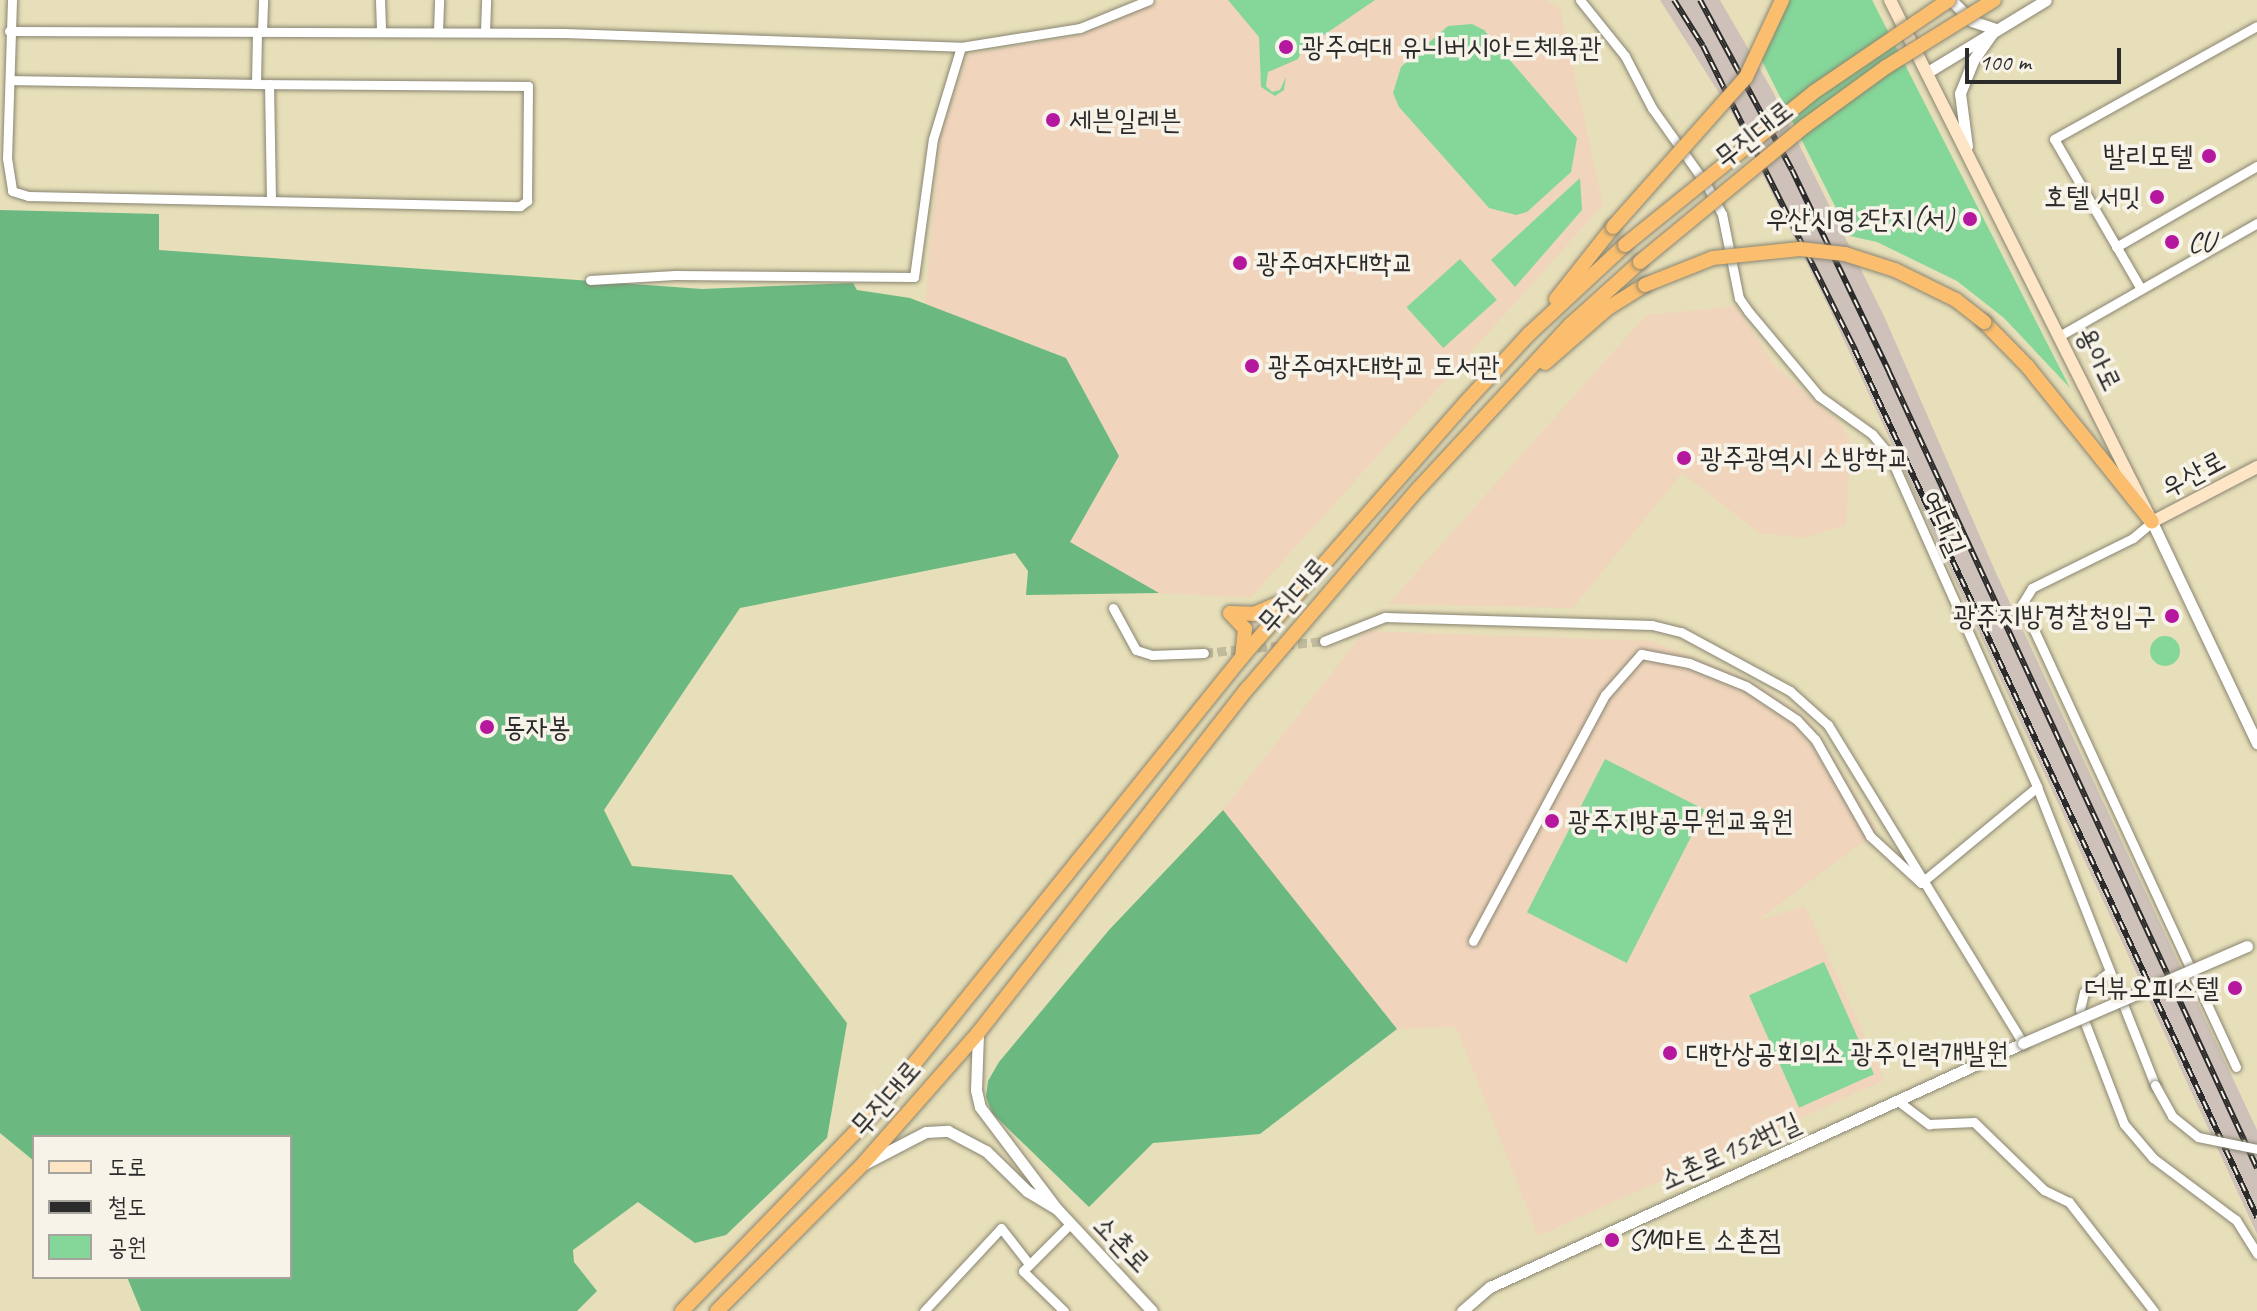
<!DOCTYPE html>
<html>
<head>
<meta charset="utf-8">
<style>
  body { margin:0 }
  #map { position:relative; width:2257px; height:1311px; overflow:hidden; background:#e7dfb9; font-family:Caveat,"Poor Story",sans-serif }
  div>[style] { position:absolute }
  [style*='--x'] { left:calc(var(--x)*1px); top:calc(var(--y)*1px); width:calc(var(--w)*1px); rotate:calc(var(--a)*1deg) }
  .built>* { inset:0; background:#f0d5bc }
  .industrial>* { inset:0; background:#cec1b9 }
  .green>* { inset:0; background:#84d799; transform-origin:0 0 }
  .round { border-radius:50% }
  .forest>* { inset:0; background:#6bb881 }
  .minor-tunnel>* { height:9px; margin-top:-4.5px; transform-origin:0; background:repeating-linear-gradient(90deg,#c1bb9d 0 9px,transparent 0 13.5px) }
  .roads { filter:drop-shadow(0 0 2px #898572) drop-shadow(0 0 2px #898572) }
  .minor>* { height:9px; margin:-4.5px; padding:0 4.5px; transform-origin:4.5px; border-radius:4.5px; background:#fff }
  .tertiary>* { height:11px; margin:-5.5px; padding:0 5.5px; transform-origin:5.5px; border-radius:5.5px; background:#fff }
  .secondary>* { height:12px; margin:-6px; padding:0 6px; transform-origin:6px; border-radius:6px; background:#fde5c5 }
  .trunk>* { height:14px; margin:-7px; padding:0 7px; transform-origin:7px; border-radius:7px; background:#fabe6e }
  .rail>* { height:6px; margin-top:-3px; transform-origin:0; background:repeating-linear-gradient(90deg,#f7f3e8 0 9px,#2b2b2b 0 18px); box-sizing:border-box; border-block:2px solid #2b2b2b }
  .bridges { filter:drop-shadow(0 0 2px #898572) drop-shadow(0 0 2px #898572) }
  .minor-bridge>* { height:9px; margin:-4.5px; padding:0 4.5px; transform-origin:4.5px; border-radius:4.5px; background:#fff }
  .tertiary-bridge>* { height:11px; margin:-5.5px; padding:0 5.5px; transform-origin:5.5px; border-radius:5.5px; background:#fff }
  .trunk-bridge>* { height:14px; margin:-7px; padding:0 7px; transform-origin:7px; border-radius:7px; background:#fabe6e }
  .dots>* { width:22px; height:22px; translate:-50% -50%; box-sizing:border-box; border:4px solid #f7f3e8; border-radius:50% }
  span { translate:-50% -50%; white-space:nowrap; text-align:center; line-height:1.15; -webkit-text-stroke:7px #f7f3e8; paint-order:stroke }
  .poi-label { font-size:28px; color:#2b2b2b }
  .left { translate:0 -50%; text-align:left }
  .right { translate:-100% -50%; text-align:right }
  .street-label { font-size:28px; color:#2b2b2b }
  .legend { position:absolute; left:32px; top:1135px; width:260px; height:144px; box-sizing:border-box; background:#f7f3e8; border:2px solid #a5a39c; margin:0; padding:10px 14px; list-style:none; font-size:24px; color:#2b2b2b }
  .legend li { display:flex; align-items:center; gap:16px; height:40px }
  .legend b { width:40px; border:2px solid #a5a39c }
  .scale { position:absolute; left:1965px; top:48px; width:156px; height:36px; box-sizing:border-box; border:4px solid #2b2b2b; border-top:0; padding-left:10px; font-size:24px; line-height:28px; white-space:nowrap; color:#2b2b2b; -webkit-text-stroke:6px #f7f3e8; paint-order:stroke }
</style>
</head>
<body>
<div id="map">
  <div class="built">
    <div style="clip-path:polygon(1161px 0,1546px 0,1560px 8px,1603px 205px,1250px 598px,1159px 593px,1070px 542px,1119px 456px,1066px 358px,925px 305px,940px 135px,968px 54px,1080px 35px)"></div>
    <div style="clip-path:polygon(1736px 306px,1774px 365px,1841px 424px,1851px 443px,1846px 525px,1804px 538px,1759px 533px,1682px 473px,1573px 608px,1388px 604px,1646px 315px)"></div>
    <div style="clip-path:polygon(1365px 631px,1651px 641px,1743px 677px,1797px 710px,1815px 729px,1878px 831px,1758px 920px,1805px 906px,1885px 1080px,1538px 1236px,1456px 1027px,1397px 1029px,1223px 810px)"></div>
  </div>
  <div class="industrial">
    <div style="clip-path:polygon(1660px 0,1720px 0,1772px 90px,1884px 316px,1996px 573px,2257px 1130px,2257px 1234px,1830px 310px,1733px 115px)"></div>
  </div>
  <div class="green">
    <div style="clip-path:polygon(1228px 0,1375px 0,1302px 50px,1298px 59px,1268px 72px,1266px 86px,1272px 92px,1280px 90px,1286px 77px,1284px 90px,1275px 96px,1261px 87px,1259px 37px)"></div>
    <div style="clip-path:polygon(1782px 0,1872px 0,2070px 388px,2004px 318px,1957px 281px,1877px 242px,1850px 236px,1759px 55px)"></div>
    <div style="clip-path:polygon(1472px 24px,1484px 30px,1577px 138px,1571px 172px,1527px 212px,1516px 215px,1489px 208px,1399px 107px,1393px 93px,1401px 67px,1448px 26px)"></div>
    <div style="clip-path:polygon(1580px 178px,1582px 210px,1515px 287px,1491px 260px)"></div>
    <div style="left:1460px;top:259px;width:55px;height:72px;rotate:48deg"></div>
    <div class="round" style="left:2150px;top:636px;width:30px;height:30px"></div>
    <div style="left:1605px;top:759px;width:112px;height:172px;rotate:27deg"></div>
    <div style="left:1824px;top:962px;width:123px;height:82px;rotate:66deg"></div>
  </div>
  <div class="forest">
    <div style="clip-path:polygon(0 210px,159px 214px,159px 250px,702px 289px,853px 283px,857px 290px,910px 298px,1066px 358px,1119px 456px,1070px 542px,1159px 593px,1026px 595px,1028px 571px,1015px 553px,740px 608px,604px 810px,632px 866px,732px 875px,847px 1023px,827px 1138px,726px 1235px,695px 1243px,638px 1202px,573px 1250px,574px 1262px,597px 1291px,577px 1311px,141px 1311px,127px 1277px,290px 1277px,290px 1137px,34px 1137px,34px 1161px,0 1133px)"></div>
    <div style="clip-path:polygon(1223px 810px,1397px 1029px,1260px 1134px,1153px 1143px,1089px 1207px,992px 1113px,986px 1097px,988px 1081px,999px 1062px,1109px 930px)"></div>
  </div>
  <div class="minor-tunnel">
    <div style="--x:1204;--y:653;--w:121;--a:-5.7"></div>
  </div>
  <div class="roads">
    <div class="minor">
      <div style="--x:12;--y:0;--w:158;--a:91.8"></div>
      <div style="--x:7;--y:158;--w:33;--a:81"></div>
      <div style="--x:12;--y:191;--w:17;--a:17"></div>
      <div style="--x:28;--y:196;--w:492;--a:1.2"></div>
      <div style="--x:520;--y:206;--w:9;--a:-36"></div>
      <div style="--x:527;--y:201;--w:115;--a:-89.5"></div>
      <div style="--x:528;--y:86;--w:272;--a:-179.6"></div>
      <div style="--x:256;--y:84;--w:52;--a:-88.9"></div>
      <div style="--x:380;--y:0;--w:32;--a:88"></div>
      <div style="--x:1580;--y:0;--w:72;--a:51.2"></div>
      <div style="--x:1625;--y:56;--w:59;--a:62.6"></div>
      <div style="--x:1652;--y:108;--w:93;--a:54.6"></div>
      <div style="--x:1706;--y:184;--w:34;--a:62"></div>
      <div style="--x:1722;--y:214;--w:86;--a:78.6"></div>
      <div style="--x:1739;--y:298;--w:16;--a:55"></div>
      <div style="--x:1748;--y:311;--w:111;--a:50.1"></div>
      <div style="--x:1819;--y:396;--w:65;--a:35.6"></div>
      <div style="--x:1872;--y:434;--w:26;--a:50"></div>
      <div style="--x:1889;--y:454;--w:364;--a:66"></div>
      <div style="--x:2037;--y:787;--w:321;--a:68.4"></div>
      <div style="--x:9;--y:31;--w:555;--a:0.21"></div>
      <div style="--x:564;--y:33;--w:397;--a:2"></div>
      <div style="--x:961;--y:47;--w:121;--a:-9.1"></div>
      <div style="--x:1080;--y:28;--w:74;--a:-22.1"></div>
      <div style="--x:262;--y:32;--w:32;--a:-88"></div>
      <div style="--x:438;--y:32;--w:32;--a:-88"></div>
      <div style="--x:485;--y:32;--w:32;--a:-88"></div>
      <div style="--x:10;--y:80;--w:246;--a:0.9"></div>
      <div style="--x:269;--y:84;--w:117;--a:89"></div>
      <div style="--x:2116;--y:247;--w:163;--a:-29.9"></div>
      <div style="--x:590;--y:280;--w:85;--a:-3.4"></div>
      <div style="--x:675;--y:275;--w:239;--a:0.5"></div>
      <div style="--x:914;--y:277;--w:139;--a:-82.2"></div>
      <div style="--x:933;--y:139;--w:96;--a:-73.1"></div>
      <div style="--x:2141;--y:289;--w:173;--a:-120.1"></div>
      <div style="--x:2054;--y:139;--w:232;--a:-29.1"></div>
      <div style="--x:2061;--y:335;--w:226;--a:-29.7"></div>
      <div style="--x:2152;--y:522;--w:25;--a:140"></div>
      <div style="--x:2133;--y:538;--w:113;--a:153.7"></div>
      <div style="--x:2032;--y:588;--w:19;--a:122"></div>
      <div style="--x:2022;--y:604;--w:510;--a:65.19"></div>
      <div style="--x:1113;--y:608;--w:48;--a:61.3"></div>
      <div style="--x:1136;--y:650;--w:17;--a:17"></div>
      <div style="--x:1152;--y:655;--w:52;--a:-2.2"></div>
      <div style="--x:1324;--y:641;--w:66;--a:-21.5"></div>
      <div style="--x:1385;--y:617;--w:267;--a:1.7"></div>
      <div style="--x:1652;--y:625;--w:30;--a:14"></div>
      <div style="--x:1681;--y:632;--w:124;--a:28.4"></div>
      <div style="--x:1790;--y:691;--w:51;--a:41.8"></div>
      <div style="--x:1828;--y:725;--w:373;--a:58.5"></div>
      <div style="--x:1473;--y:941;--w:279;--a:-61.8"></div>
      <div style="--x:1605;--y:695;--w:55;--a:-48.7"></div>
      <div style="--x:1641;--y:654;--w:49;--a:10.6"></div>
      <div style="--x:1689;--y:663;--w:61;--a:22"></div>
      <div style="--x:1746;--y:686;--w:61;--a:33.7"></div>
      <div style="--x:1797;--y:720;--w:26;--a:47"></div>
      <div style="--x:1815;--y:739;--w:112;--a:60.4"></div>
      <div style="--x:1870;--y:836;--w:69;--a:42.7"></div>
      <div style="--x:1921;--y:883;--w:151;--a:-39.6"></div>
      <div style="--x:2109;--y:972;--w:32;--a:141"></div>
      <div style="--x:2084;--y:992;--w:18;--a:103"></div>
      <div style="--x:2080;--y:1010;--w:122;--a:68.9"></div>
      <div style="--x:2124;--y:1124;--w:45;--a:49.5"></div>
      <div style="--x:2153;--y:1158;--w:104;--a:36.8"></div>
      <div style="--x:2236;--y:1220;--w:40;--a:58"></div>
      <div style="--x:1898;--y:1101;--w:39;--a:37"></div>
      <div style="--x:1929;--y:1124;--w:45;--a:-2.5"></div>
      <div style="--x:1974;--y:1122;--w:98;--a:44.2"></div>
      <div style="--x:2044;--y:1190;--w:28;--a:26"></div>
      <div style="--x:2069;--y:1202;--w:138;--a:52.1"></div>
      <div style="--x:924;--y:1311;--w:113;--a:-47.1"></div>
      <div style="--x:1001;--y:1228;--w:46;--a:52.1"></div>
      <div style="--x:1064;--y:1311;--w:57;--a:-135.7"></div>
      <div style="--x:1023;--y:1271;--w:66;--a:-45"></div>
    </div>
    <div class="tertiary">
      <div style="--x:1951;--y:0;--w:30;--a:45"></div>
      <div style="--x:1972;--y:21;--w:24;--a:19"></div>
      <div style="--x:1995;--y:29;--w:39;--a:125"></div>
      <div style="--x:1973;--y:61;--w:35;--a:112"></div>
      <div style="--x:1960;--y:93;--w:54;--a:82.6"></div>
      <div style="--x:1926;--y:73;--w:140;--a:-31.3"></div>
      <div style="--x:2152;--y:522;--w:245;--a:64.6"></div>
      <div style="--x:978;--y:1033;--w:57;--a:92"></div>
      <div style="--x:976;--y:1090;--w:17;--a:77"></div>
      <div style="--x:980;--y:1107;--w:128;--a:53"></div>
      <div style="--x:1057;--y:1209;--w:139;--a:47"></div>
      <div style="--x:862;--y:1165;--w:72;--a:-27.3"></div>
      <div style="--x:926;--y:1132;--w:22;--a:-3"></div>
      <div style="--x:948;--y:1131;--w:43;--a:27.8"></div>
      <div style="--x:986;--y:1151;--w:57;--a:44.3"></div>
      <div style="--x:1027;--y:1191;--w:33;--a:31"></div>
      <div style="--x:1462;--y:1311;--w:37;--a:-41"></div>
      <div style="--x:1490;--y:1287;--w:586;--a:-24.6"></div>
    </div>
    <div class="secondary">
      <div style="--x:1890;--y:0;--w:584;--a:63.35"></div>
      <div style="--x:2152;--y:522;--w:119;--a:-27.6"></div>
    </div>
    <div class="trunk">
      <div style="--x:1556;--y:299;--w:92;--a:-51.6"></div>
      <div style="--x:1984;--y:322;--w:63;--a:45.6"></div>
      <div style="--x:2028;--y:367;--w:198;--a:51.3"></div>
      <div style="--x:1545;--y:363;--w:84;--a:-41.1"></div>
      <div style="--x:1608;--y:308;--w:44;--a:-31.9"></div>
      <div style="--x:1230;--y:613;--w:24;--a:2"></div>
      <div style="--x:1254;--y:614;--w:40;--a:-23.4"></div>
      <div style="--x:1230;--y:613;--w:22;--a:47"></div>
      <div style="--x:1245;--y:629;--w:28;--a:96"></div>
      <div style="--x:682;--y:1311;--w:280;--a:-45.9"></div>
      <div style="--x:877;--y:1110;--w:582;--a:-51.14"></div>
      <div style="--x:1242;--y:657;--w:338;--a:-48.7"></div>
      <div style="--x:1465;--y:403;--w:94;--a:-47.2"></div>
      <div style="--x:1529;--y:334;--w:131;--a:-42.8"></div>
      <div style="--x:717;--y:1311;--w:206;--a:-45.2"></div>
      <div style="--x:862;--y:1165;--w:176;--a:-48.7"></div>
      <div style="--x:978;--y:1033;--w:438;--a:-52"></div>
      <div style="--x:1248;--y:688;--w:263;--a:-49.5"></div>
      <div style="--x:1419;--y:488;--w:222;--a:-47.2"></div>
      <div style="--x:1570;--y:325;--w:94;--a:-42"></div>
    </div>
  </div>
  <div class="rail">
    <div style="--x:1674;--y:0;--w:54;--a:57.8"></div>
    <div style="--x:1703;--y:46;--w:340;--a:63.4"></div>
    <div style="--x:1855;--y:350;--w:956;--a:65.12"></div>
    <div style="--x:1700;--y:0;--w:193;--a:61.6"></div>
    <div style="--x:1792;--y:170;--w:224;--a:64.3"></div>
    <div style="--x:1889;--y:372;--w:877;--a:65.19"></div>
  </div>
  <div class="bridges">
    <div class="minor-bridge">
      <div style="--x:2155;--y:1085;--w:35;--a:61"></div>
      <div style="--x:2172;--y:1116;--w:33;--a:39"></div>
      <div style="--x:2198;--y:1137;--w:60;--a:11.5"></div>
    </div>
    <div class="tertiary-bridge">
      <div style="--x:2023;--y:1043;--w:244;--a:-23.4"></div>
    </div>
    <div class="trunk-bridge">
      <div style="--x:1613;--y:227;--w:200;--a:-48.4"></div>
      <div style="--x:1746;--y:77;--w:85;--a:-64.9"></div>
      <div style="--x:1625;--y:245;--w:243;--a:-39"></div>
      <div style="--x:1814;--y:92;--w:163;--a:-34.3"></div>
      <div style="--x:1640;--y:262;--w:214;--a:-39.5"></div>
      <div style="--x:1805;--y:126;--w:100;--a:-36.1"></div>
      <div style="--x:1886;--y:67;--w:127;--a:-31.8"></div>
      <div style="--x:1645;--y:285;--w:73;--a:-21.7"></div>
      <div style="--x:1713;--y:258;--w:87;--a:-5.9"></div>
      <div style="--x:1800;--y:249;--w:45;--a:6.3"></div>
      <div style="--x:1845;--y:254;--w:52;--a:17.7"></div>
      <div style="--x:1895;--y:270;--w:68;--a:26.2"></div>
      <div style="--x:1956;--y:300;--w:36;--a:38"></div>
    </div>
  </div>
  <div class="dots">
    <div style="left:1286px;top:47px;background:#b5179e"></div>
    <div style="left:1053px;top:120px;background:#b5179e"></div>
    <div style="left:2209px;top:156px;background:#b5179e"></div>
    <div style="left:2157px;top:197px;background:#b5179e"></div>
    <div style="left:1970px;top:219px;background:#b5179e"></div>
    <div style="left:2172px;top:242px;background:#b5179e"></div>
    <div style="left:1240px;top:263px;background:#b5179e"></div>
    <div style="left:1252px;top:366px;background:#b5179e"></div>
    <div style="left:1684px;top:458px;background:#b5179e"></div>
    <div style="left:2172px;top:616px;background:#b5179e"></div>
    <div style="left:487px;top:727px;background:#b5179e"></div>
    <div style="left:1552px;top:821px;background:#b5179e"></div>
    <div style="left:2235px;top:988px;background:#b5179e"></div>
    <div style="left:1670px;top:1053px;background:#b5179e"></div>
    <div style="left:1612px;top:1240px;background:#b5179e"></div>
  </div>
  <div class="poi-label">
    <span class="left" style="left:1302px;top:47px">광주여대 유니버시아드체육관</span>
    <span class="left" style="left:1069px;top:120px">세븐일레븐</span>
    <span class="right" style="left:2193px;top:156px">발리모텔</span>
    <span class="right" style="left:2141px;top:197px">호텔 서밋</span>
    <span class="right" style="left:1954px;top:219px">우산시영2단지(서)</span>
    <span class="left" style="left:2188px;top:242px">CU</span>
    <span class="left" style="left:1256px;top:263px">광주여자대학교</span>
    <span class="left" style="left:1268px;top:366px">광주여자대학교 도서관</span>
    <span class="left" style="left:1700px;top:458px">광주광역시 소방학교</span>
    <span class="right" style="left:2156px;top:616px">광주지방경찰청입구</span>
    <span class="left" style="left:503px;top:727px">동자봉</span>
    <span class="left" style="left:1568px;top:821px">광주지방공무원교육원</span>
    <span class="right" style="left:2219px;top:988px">더뷰오피스텔</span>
    <span class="left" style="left:1686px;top:1053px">대한상공회의소 광주인력개발원</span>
    <span class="left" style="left:1628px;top:1240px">SM마트 소촌점</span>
  </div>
  <div class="street-label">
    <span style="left:1754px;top:134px;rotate:-38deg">무진대로</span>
    <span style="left:2099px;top:359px;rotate:64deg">용아로</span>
    <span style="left:2193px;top:474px;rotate:-28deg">우산로</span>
    <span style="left:1944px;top:523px;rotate:66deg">여대길</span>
    <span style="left:1293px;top:595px;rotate:-49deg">무진대로</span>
    <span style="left:886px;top:1098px;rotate:-49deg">무진대로</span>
    <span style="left:1730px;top:1151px;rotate:-24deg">소촌로152번길</span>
    <span style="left:1122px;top:1244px;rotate:46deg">소촌로</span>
  </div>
  <ul class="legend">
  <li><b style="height:10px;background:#fde5c5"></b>도로</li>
  <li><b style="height:10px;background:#2b2b2b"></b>철도</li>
  <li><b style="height:22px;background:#84d799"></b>공원</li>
  </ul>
  <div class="scale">100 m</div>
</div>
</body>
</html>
